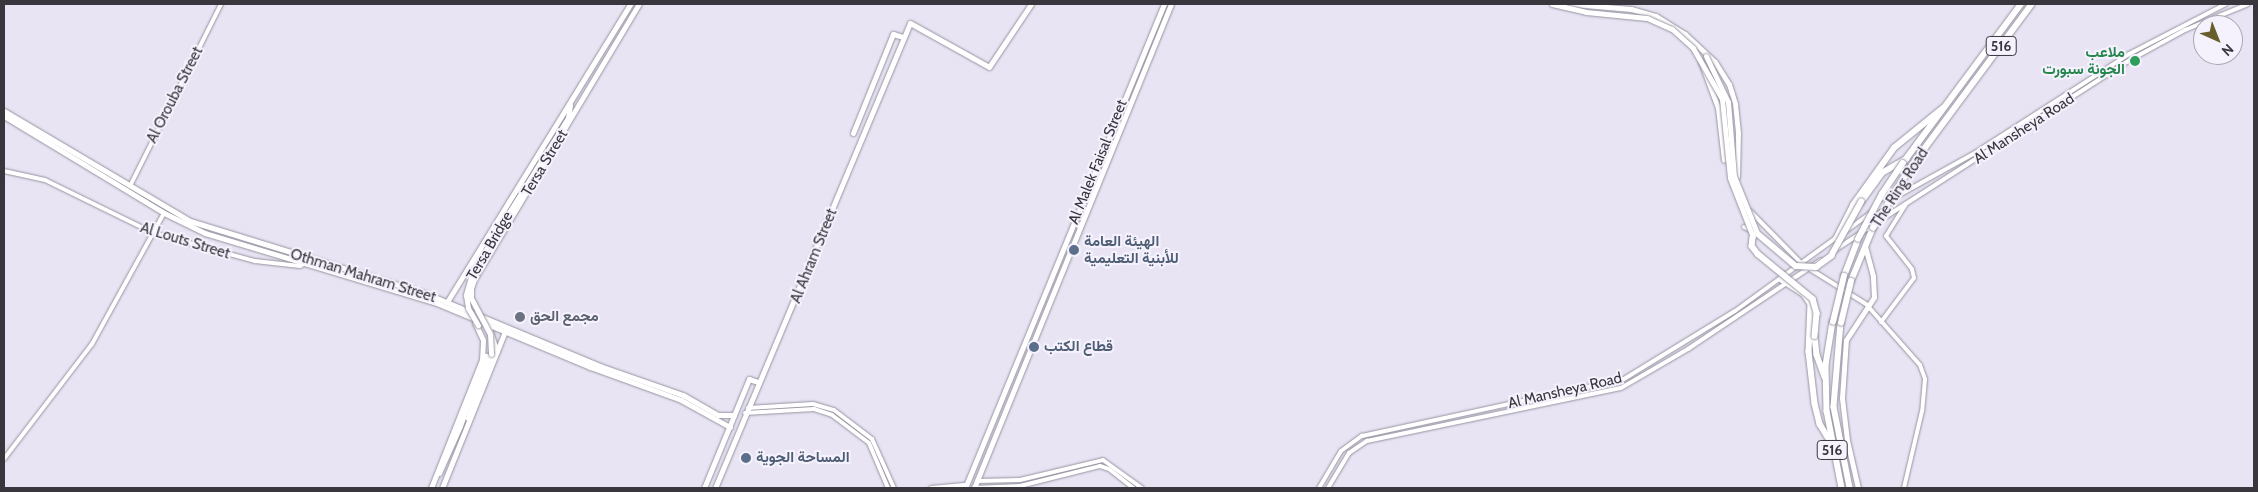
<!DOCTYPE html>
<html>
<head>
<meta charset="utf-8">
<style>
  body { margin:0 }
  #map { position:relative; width:2258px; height:492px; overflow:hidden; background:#e8e4f3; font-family:Cabin,Vazirmatn,sans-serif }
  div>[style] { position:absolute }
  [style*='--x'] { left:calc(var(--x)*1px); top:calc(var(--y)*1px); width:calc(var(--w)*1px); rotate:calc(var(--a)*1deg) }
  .roads { filter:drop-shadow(0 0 1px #9893a1) drop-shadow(0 0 1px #9893a1) }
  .minor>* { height:4px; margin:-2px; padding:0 2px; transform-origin:2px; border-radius:2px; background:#fff }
  .major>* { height:5px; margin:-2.5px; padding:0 2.5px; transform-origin:2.5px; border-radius:2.5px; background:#fff }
  .highway>* { height:5.5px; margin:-2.75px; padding:0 2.75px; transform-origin:2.75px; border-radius:2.75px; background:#fff }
  .bridges { filter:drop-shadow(0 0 1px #9893a1) drop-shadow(0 0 1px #9893a1) }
  .major-bridge>* { height:5px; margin:-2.5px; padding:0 2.5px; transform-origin:2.5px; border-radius:2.5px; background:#fff }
  .highway-bridge>* { height:5.5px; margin:-2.75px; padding:0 2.75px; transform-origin:2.75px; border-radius:2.75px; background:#fff }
  .dots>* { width:14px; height:14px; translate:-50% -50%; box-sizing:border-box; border:2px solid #f5f2fe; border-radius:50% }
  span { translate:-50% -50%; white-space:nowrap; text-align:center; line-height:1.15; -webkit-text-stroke:4px #f5f2fe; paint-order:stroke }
  .shield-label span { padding:1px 4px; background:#f5f2fe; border:1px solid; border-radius:4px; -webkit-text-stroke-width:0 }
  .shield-label { font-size:14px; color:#39373d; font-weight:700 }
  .leisure-label { font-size:15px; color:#27864d; font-weight:700 }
  .right { translate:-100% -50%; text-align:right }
  .street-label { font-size:15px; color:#39373d }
  .service-label { font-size:15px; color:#4e5e75; font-weight:700 }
  .left { translate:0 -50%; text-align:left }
  .worship-label { font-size:15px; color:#5b616d; font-weight:700 }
  .frame { position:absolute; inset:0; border:5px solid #39373d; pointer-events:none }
  .north { position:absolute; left:2193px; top:15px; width:50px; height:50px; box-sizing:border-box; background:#f5f2fe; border:1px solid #aaa7b1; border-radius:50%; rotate:136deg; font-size:14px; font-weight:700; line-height:20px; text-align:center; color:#39373d }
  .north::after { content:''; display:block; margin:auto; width:18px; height:22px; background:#685e2b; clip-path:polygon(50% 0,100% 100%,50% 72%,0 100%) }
</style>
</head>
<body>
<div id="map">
  <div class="roads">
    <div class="minor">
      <div style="--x:4;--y:171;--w:42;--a:12.4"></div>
      <div style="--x:45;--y:180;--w:120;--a:26.1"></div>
      <div style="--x:153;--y:233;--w:106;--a:15.4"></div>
      <div style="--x:255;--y:261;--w:45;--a:6.3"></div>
      <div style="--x:300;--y:266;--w:14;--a:-30"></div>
      <div style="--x:130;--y:186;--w:203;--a:-63.4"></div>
      <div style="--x:1750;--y:211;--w:74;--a:45.5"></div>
      <div style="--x:1802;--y:264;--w:75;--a:32"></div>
      <div style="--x:1866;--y:304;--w:81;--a:48.5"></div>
      <div style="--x:1920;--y:365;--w:15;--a:70"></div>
      <div style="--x:1925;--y:379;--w:32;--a:95"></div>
      <div style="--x:1922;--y:411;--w:79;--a:103.2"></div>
      <div style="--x:1879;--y:221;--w:298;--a:-32.7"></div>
      <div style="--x:2130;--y:60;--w:63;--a:-28.6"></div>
      <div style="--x:2185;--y:30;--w:68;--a:-22.4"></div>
      <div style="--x:1744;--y:227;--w:9;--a:27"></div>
      <div style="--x:1846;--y:231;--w:46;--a:-36.1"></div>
      <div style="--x:1883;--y:204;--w:105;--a:-29"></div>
      <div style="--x:1975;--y:153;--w:183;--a:-32.7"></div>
      <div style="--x:2129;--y:54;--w:109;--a:-27.3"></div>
      <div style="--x:1835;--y:250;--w:45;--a:-33.3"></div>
      <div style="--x:1881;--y:322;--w:55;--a:-53.1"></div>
      <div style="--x:1914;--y:278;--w:9;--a:-103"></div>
      <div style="--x:1912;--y:269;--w:42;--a:-128.2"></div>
      <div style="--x:1886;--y:236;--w:38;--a:-58"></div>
      <div style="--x:748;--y:408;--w:65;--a:-3.5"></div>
      <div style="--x:813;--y:404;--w:22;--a:16"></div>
      <div style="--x:834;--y:410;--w:48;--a:37.3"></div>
      <div style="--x:872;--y:439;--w:54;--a:65.8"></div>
      <div style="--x:745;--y:413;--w:69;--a:-3.3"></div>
      <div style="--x:814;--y:409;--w:19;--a:18"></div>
      <div style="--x:832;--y:415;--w:46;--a:37.1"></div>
      <div style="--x:869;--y:443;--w:49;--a:67.1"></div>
      <div style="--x:4;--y:459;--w:145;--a:-52.6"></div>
      <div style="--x:92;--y:344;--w:149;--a:-61.2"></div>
      <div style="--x:977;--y:481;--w:43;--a:-1.3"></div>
      <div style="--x:1020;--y:480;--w:85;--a:-13.5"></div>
      <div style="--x:1103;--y:460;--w:48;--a:35.7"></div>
      <div style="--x:931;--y:488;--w:36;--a:-5"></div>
      <div style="--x:974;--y:488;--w:46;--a:-2.5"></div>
      <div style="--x:1020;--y:486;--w:82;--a:-14"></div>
      <div style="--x:1100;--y:466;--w:9;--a:18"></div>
      <div style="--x:1109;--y:469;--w:31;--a:38"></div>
      <div style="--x:1319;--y:488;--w:43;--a:-59.3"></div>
      <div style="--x:1341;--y:451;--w:26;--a:-36"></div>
      <div style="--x:1362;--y:436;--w:268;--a:-12.3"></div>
      <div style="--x:1624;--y:379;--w:130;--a:-31.5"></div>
      <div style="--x:1735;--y:311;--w:125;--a:-35.9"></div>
      <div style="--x:1328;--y:488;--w:41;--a:-59"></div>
      <div style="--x:1349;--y:453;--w:22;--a:-34"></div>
      <div style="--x:1367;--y:441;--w:259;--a:-11.8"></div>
      <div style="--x:1621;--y:388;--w:78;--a:-30.2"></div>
      <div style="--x:1688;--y:349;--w:160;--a:-33.8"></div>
    </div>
    <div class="major">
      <div style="--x:1571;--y:4;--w:60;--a:4.8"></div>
      <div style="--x:1631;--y:9;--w:26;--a:16"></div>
      <div style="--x:1656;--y:16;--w:34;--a:32"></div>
      <div style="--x:1685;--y:34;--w:41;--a:43"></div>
      <div style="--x:1715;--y:62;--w:26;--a:58"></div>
      <div style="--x:1729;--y:84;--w:21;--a:73"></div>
      <div style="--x:1735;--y:104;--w:29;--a:84"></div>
      <div style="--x:1738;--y:133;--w:44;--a:91.3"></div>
      <div style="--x:1701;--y:62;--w:49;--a:69.7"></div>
      <div style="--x:1718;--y:108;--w:52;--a:83.4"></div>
      <div style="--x:4;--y:111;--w:216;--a:30.6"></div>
      <div style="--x:190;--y:221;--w:248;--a:17.1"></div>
      <div style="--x:427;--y:294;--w:187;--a:22.6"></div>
      <div style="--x:600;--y:366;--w:88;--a:19.3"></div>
      <div style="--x:683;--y:395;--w:40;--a:29.7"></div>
      <div style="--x:718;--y:415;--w:16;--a:0"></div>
      <div style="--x:4;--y:116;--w:187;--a:31.2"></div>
      <div style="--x:164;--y:213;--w:46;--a:26"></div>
      <div style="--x:205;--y:233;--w:239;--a:16.8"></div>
      <div style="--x:434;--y:302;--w:169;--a:22.6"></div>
      <div style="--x:590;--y:367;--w:97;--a:19.9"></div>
      <div style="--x:681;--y:400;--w:56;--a:28.9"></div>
      <div style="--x:853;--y:133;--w:107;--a:-68"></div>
      <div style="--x:893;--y:34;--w:10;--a:17"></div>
      <div style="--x:473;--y:270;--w:179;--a:-58"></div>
      <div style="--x:568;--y:118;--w:13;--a:-81"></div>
      <div style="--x:476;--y:276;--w:317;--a:-59.1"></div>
      <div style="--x:447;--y:302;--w:350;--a:-58.4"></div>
      <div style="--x:488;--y:325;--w:28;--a:72"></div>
      <div style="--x:468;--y:418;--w:68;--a:-70.2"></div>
      <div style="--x:439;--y:473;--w:51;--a:-65.9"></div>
      <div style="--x:460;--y:426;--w:75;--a:-69.6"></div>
      <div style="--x:431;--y:488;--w:138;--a:-68.3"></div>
      <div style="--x:482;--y:360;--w:20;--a:-87"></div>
      <div style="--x:483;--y:340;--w:19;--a:-115"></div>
      <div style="--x:442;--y:488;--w:171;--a:-68.1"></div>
      <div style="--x:704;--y:488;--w:118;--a:-67.6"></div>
      <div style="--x:749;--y:379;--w:9;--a:18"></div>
      <div style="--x:715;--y:488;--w:504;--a:-67.25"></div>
      <div style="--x:910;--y:23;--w:90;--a:29.1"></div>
      <div style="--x:989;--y:67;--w:76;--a:-56.3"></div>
      <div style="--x:965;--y:488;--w:523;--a:-67.65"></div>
      <div style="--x:974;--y:488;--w:523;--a:-67.85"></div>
      <div style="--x:1858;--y:488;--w:49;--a:-102.9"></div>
      <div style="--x:1847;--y:440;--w:42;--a:-96.8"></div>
      <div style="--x:1842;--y:398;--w:58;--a:-86.1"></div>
      <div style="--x:1846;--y:340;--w:51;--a:-56.9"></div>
      <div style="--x:1874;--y:297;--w:21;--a:-93"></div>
      <div style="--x:1873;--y:276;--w:31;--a:-105"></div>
    </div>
    <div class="highway">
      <div style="--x:1903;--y:163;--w:198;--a:-53.4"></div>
      <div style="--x:1910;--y:168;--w:204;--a:-53.4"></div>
      <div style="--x:1861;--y:202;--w:36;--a:-54"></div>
      <div style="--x:1882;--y:173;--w:28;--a:-30"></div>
      <div style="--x:1836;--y:239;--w:38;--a:-63"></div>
      <div style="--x:1853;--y:205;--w:70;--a:-54.3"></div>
      <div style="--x:1894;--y:148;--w:63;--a:-39.2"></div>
      <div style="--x:1844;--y:276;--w:40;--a:-69"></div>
      <div style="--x:1781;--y:279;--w:27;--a:33"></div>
      <div style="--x:1804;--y:294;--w:12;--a:55"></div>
      <div style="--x:1811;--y:304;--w:48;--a:92.4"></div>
      <div style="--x:1809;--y:352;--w:52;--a:83.4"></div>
      <div style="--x:1815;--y:404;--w:21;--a:76"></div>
      <div style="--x:1820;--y:424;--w:21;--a:59"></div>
      <div style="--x:1851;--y:281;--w:57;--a:-67.5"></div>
      <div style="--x:1833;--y:322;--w:44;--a:99.2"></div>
      <div style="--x:1826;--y:365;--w:46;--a:88.8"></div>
      <div style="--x:1827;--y:411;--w:78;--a:79"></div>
      <div style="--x:1841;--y:323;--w:84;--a:94.8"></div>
      <div style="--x:1834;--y:407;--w:83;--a:78.8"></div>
      <div style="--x:1815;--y:336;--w:19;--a:84"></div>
      <div style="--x:1817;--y:355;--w:23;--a:70"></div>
    </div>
  </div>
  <div class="bridges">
    <div class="major-bridge">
      <div style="--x:1552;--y:4;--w:35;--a:13"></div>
      <div style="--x:1586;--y:12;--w:61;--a:5.6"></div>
      <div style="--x:1647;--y:18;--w:27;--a:24"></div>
      <div style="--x:1672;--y:29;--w:28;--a:42"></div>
      <div style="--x:1693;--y:48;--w:59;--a:60.4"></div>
      <div style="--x:1722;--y:99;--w:79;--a:84.2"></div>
      <div style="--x:1730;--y:178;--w:63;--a:68.7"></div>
      <div style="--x:1706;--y:56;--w:51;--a:64.4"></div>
      <div style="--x:1728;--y:102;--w:74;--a:85.4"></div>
      <div style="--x:1734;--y:176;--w:61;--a:68"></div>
      <div style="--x:473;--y:270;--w:26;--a:106"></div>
      <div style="--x:466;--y:295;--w:13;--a:81"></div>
      <div style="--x:468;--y:308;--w:20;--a:60"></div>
      <div style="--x:477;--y:271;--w:18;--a:109"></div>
      <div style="--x:471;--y:288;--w:10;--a:90"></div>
      <div style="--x:471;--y:298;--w:41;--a:62.2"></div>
      <div style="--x:490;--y:334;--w:20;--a:87"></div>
    </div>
    <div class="highway-bridge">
      <div style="--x:1873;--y:228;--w:70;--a:-58.3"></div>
      <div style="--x:1757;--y:233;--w:51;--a:40.2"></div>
      <div style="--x:1796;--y:266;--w:20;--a:3"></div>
      <div style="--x:1816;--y:267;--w:19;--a:-36"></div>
      <div style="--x:1831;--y:256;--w:62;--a:-60.9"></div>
      <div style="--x:1753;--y:237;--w:9;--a:96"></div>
      <div style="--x:1752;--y:246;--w:10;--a:53"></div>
      <div style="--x:1758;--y:254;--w:71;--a:39.3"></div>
      <div style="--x:1813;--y:299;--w:15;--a:74"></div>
      <div style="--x:1817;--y:313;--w:23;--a:95"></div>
      <div style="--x:1858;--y:239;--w:51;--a:-61.9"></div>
      <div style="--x:1882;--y:194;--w:37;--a:-56"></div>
      <div style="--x:1833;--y:322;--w:47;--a:-76.6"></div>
      <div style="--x:1841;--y:323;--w:43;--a:-76.6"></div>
    </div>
  </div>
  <div class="dots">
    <div style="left:2135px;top:61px;background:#2e9e5b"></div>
    <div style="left:1074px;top:250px;background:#5c6f8a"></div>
    <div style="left:520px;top:317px;background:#6b7280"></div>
    <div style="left:1034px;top:347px;background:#5c6f8a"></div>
    <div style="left:746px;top:458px;background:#5c6f8a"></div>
  </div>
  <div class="shield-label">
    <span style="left:2001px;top:46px">516</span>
    <span style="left:1832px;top:450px">516</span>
  </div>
  <div class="leisure-label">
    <span class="right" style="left:2125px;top:61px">ملاعب<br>الجونة سبورت</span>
  </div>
  <div class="street-label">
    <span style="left:175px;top:95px;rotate:-63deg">Al Orouba Street</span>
    <span style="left:2024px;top:129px;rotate:-33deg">Al Mansheya Road</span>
    <span style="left:1098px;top:162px;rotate:-68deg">Al Malek Faisal Street</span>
    <span style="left:545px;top:163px;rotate:-59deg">Tersa Street</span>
    <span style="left:1900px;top:188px;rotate:-57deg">The Ring Road</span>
    <span style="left:185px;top:241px;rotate:17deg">Al Louts Street</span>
    <span style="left:490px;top:246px;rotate:-60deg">Tersa Bridge</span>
    <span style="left:814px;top:256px;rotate:-68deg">Al Ahram Street</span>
    <span style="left:363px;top:276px;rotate:17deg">Othman Mahram Street</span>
    <span style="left:1565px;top:391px;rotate:-13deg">Al Mansheya Road</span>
  </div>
  <div class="service-label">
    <span class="left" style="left:1084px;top:250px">الهيئة العامة<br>للأبنية التعليمية</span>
    <span class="left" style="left:1044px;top:347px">قطاع الكتب</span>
    <span class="left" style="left:756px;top:458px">المساحة الجوية</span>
  </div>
  <div class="worship-label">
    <span class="left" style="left:530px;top:317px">مجمع الحق</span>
  </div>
  <div class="frame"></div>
  <div class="north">N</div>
</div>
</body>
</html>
